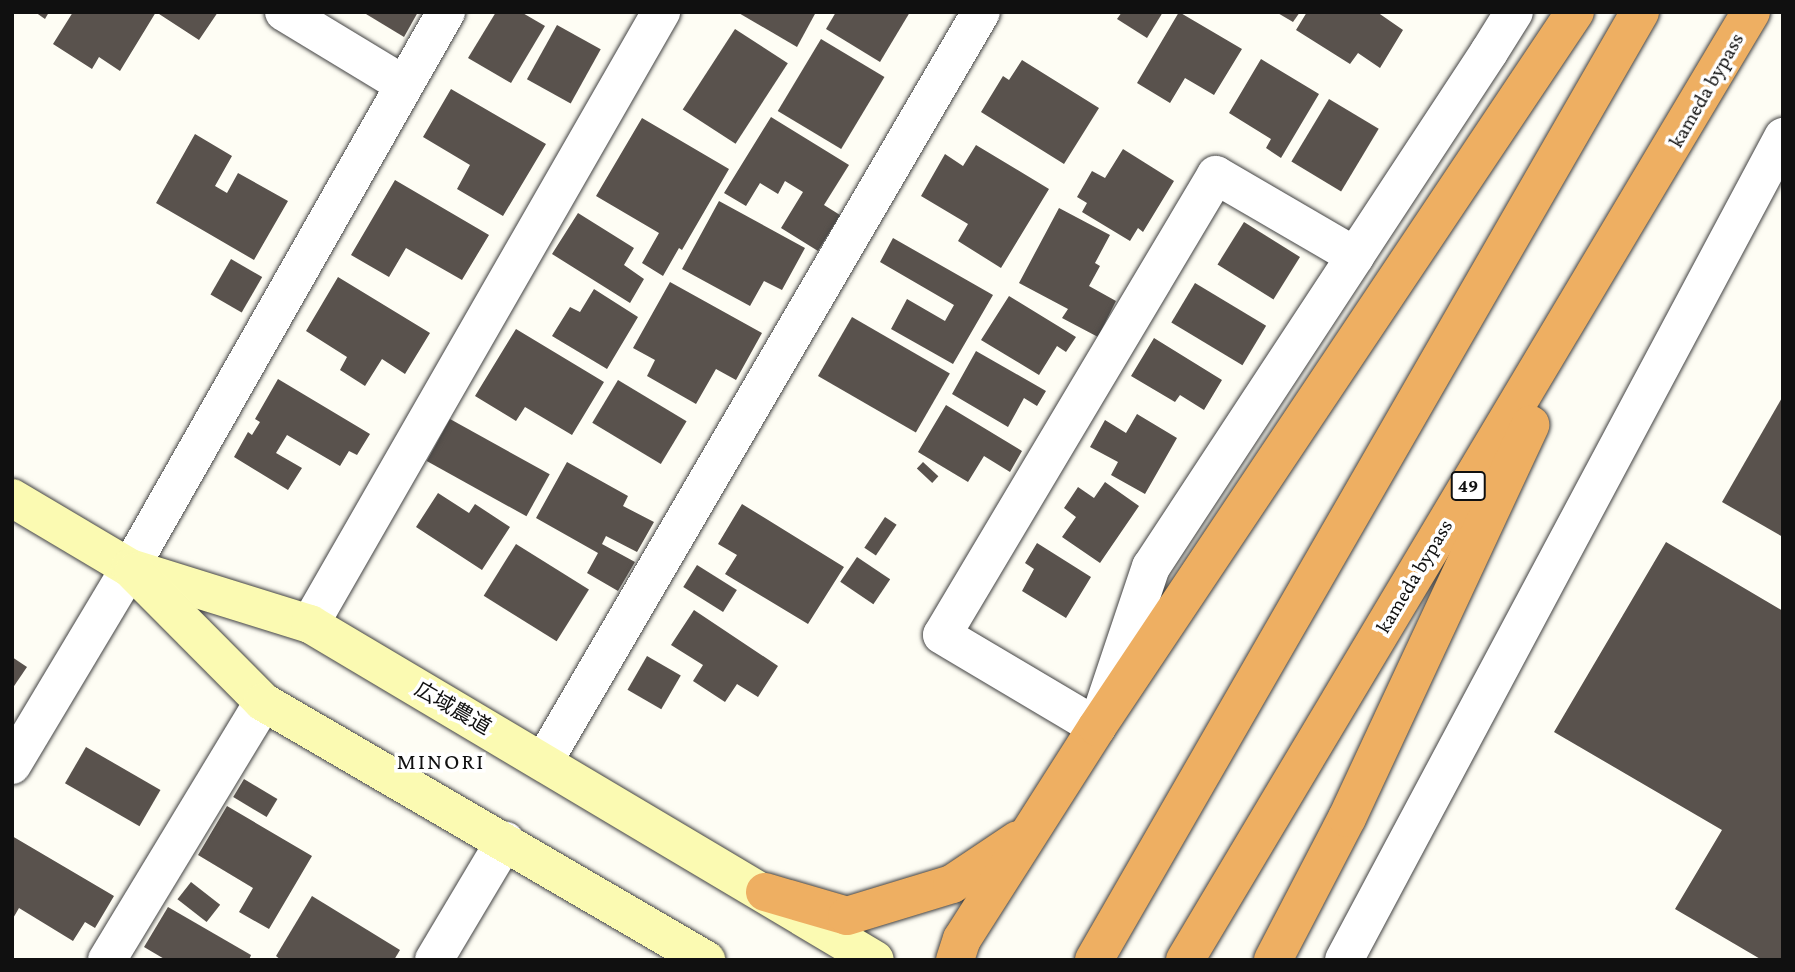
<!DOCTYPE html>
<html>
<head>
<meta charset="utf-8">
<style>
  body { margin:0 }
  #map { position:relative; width:1795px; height:972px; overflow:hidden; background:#fefdf4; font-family:"Crimson Pro","Noto Sans JP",serif }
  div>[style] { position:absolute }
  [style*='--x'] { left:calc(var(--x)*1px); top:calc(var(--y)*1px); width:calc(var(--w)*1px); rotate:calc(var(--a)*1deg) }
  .building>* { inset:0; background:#59524d; transform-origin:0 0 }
  .roads { filter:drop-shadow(0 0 2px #434343) drop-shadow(0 0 2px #434343) }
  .street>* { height:38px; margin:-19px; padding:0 19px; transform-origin:19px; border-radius:19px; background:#fff }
  .secondary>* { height:38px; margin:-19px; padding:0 19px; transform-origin:19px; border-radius:19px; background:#fbfab2 }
  .highway>* { height:38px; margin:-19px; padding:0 19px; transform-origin:19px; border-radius:19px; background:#eeaf62 }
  span { translate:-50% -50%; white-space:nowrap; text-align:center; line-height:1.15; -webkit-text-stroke:7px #fff; paint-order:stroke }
  .shield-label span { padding:2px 5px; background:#fff; border:2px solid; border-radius:5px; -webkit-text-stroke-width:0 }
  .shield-label { font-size:19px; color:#101010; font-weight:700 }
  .street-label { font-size:21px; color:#101010 }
  .neighbourhood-label { font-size:23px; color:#101010; letter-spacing:2px }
  .frame { position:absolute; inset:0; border:14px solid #101010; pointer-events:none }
</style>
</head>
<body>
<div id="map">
  <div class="building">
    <div style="clip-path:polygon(35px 12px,49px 12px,45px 19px)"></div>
    <div style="clip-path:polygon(73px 12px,218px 12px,199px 40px,156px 12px,120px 71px,99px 57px,92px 69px,53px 44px)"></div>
    <div style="clip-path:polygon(367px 12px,418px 12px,404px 37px,366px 14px)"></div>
    <div style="clip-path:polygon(496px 12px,521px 12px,545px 26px,511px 83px,468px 58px)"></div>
    <div style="clip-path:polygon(737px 12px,816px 12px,797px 47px)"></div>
    <div style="clip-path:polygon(836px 12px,910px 12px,880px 62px,826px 29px)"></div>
    <div style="clip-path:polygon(1122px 12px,1163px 12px,1147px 38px,1117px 19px)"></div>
    <div style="clip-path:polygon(1179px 12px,1242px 49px,1214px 95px,1185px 78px,1170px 103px,1137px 83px)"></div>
    <div style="clip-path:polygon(1276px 12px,1300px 12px,1293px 22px)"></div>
    <div style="clip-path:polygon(1307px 12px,1377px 12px,1403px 30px,1380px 68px,1358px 53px,1350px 64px,1296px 30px)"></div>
    <div style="left:557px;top:25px;width:50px;height:62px;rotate:29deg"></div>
    <div style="left:735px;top:29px;width:63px;height:96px;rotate:33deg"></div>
    <div style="left:821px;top:39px;width:74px;height:84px;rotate:31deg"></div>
    <div style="clip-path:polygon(1261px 59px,1319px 94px,1281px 158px,1266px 148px,1271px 139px,1229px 113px)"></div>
    <div style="clip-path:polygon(1022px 60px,1099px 108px,1064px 164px,981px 112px,1003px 76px,1009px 80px)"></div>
    <div style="clip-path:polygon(451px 89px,546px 144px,503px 216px,457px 189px,470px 165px,423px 137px)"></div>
    <div style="left:1329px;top:99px;width:58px;height:73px;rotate:31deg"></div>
    <div style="clip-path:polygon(771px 117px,849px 165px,824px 205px,840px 215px,818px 251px,781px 228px,803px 192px,785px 181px,778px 194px,760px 183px,746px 206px,724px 193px)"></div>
    <div style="clip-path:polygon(642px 118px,729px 169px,682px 250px,679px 248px,663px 276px,642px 263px,659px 233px,596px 196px)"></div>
    <div style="clip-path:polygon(195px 134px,232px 156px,215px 186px,227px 193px,238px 173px,288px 201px,254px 260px,156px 203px)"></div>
    <div style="clip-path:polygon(976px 145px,1049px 189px,1001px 268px,958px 241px,968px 224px,921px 196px,945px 154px,963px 166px)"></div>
    <div style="clip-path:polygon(1123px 149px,1174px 181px,1143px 232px,1138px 228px,1130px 241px,1082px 212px,1087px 203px,1077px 197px,1092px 171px,1105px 178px)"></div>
    <div style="clip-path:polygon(395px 180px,489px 235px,462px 280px,406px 248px,389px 277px,351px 255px)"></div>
    <div style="clip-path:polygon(719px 201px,805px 248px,782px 290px,764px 281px,750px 306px,682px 269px)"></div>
    <div style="clip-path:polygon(1059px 208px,1110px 235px,1095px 263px,1100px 266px,1089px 286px,1116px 301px,1098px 337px,1062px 318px,1068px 309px,1019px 283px)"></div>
    <div style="clip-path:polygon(578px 213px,634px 248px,624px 265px,644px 279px,630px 303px,552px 254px)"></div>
    <div style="left:1244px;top:222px;width:66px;height:50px;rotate:32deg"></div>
    <div style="clip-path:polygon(893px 238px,993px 295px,953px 364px,891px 329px,907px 299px,945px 321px,954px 305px,880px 262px)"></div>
    <div style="left:231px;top:259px;width:36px;height:41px;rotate:30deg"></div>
    <div style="clip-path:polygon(338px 277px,430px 333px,405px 374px,382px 359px,365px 386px,340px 370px,347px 357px,306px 331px)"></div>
    <div style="clip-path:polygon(670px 282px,762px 333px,736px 380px,716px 369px,696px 404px,647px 376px,655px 360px,633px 348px)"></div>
    <div style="left:1195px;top:283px;width:83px;height:46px;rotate:31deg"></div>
    <div style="clip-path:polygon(594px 289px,638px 317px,607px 369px,552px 336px,570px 307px,580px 312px)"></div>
    <div style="clip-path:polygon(1009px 296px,1076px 337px,1066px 352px,1057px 346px,1039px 375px,981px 340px)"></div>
    <div style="left:852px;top:317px;width:113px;height:68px;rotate:30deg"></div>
    <div style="clip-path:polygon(516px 329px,604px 382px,572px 435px,525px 407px,516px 421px,475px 396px)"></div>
    <div style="clip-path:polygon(1154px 338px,1222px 380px,1204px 410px,1180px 395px,1175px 402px,1131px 376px)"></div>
    <div style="clip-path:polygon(976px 351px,1046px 391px,1037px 406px,1024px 398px,1008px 427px,952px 394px)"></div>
    <div style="clip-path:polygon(278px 379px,370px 434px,357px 455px,349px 451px,340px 466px,287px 435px,276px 453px,302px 468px,288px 490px,234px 457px,248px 432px,252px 435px,260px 422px,255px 419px)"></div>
    <div style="left:618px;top:380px;width:80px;height:50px;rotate:31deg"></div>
    <div style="clip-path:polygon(1783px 396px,1783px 537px,1722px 502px)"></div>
    <div style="clip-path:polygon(946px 405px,1022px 451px,1010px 472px,984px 456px,968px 482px,918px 452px)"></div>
    <div style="clip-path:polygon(1137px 414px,1177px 438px,1145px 494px,1111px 475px,1118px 462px,1090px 447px,1105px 420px,1126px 433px)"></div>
    <div style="left:450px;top:419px;width:114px;height:48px;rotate:29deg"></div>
    <div style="clip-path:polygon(567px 462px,628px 496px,623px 506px,654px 522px,637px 552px,606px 536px,602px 544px,635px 562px,618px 591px,587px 573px,598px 553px,536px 518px)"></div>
    <div style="left:923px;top:462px;width:21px;height:9px;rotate:43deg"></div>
    <div style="clip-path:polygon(1105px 482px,1139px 506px,1100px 563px,1062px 537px,1076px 517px,1064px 508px,1078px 487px,1094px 498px)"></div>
    <div style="clip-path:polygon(438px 493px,469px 513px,475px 504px,510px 527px,482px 570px,416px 527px)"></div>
    <div style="clip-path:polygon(742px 504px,844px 567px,808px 624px,725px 574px,737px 555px,718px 544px)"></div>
    <div style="left:885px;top:517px;width:14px;height:37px;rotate:34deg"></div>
    <div style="clip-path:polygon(1666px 542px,1783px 611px,1783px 960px,1762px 960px,1675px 909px,1722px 830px,1554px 732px)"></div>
    <div style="clip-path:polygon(1037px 543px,1091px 577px,1066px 618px,1022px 591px,1034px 569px,1025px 563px)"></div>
    <div style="left:516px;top:544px;width:86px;height:61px;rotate:32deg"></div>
    <div style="left:857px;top:557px;width:40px;height:30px;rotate:34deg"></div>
    <div style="left:697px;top:565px;width:47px;height:26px;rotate:32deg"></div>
    <div style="clip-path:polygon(694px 610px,778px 666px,758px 697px,737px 684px,725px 702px,693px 681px,703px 665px,671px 645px)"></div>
    <div style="left:647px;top:656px;width:39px;height:39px;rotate:30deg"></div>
    <div style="clip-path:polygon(12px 657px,27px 667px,12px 689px)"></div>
    <div style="left:86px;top:747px;width:86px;height:42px;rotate:30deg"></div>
    <div style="left:244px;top:779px;width:39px;height:21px;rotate:31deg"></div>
    <div style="clip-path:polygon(227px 806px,312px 856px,269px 929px,239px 912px,253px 888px,198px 855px)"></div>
    <div style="clip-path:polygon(12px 836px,114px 896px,95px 928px,85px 922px,73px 941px,19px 908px,12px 920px)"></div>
    <div style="left:191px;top:882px;width:37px;height:22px;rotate:38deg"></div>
    <div style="clip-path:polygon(312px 896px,400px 950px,394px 960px,281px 960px,276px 956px)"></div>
    <div style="clip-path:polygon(168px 907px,251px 955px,249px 960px,166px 960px,144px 947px)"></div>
  </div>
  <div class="roads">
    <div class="street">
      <div style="--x:284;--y:12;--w:139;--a:31.2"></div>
      <div style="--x:1355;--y:256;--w:161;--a:-149.8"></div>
      <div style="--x:1216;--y:175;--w:535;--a:120.78"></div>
      <div style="--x:942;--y:635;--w:180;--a:30.7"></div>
      <div style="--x:1097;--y:727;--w:169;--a:-71.4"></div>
      <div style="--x:1151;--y:567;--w:372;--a:-56.7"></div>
      <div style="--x:1355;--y:256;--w:244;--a:-56.7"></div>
      <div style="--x:1489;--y:52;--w:47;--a:-58"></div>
      <div style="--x:310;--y:624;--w:706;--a:-60.16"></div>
      <div style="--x:544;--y:761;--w:867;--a:-59.74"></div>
      <div style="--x:12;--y:765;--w:230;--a:-59.1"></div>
      <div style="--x:130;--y:568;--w:640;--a:-60.39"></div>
      <div style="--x:107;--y:960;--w:301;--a:-58.8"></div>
      <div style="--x:434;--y:960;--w:139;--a:-59.2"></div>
      <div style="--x:1344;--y:960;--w:933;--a:-61.92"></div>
    </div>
    <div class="secondary">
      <div style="--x:12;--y:498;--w:137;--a:30.7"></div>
      <div style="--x:130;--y:568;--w:189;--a:17.3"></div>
      <div style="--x:310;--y:624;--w:657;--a:30.74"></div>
      <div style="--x:134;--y:572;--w:183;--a:45.2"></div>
      <div style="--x:263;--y:702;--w:513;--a:30.22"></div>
    </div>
    <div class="highway">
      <div style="--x:765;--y:892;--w:85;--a:16.3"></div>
      <div style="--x:847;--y:916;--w:110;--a:-16.9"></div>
      <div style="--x:952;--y:884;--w:79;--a:-33.7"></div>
      <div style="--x:955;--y:960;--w:22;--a:-72"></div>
      <div style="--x:962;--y:939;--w:251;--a:-57.5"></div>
      <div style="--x:1097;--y:727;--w:860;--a:-56.24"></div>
      <div style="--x:1094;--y:960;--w:1094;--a:-60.06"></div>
      <div style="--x:1185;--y:960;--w:1104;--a:-59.16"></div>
      <div style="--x:1273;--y:960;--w:160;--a:-62.5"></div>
      <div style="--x:1347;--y:818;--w:434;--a:-65"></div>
    </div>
  </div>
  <div class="shield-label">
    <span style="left:1468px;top:486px">49</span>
  </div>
  <div class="street-label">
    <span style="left:1706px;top:90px;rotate:-60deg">kameda bypass</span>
    <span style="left:1414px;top:576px;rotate:-59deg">kameda bypass</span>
    <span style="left:453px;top:708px;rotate:30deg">広域農道</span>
  </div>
  <div class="neighbourhood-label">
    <span style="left:441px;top:761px">MINORI</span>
  </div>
  <div class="frame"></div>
</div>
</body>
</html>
